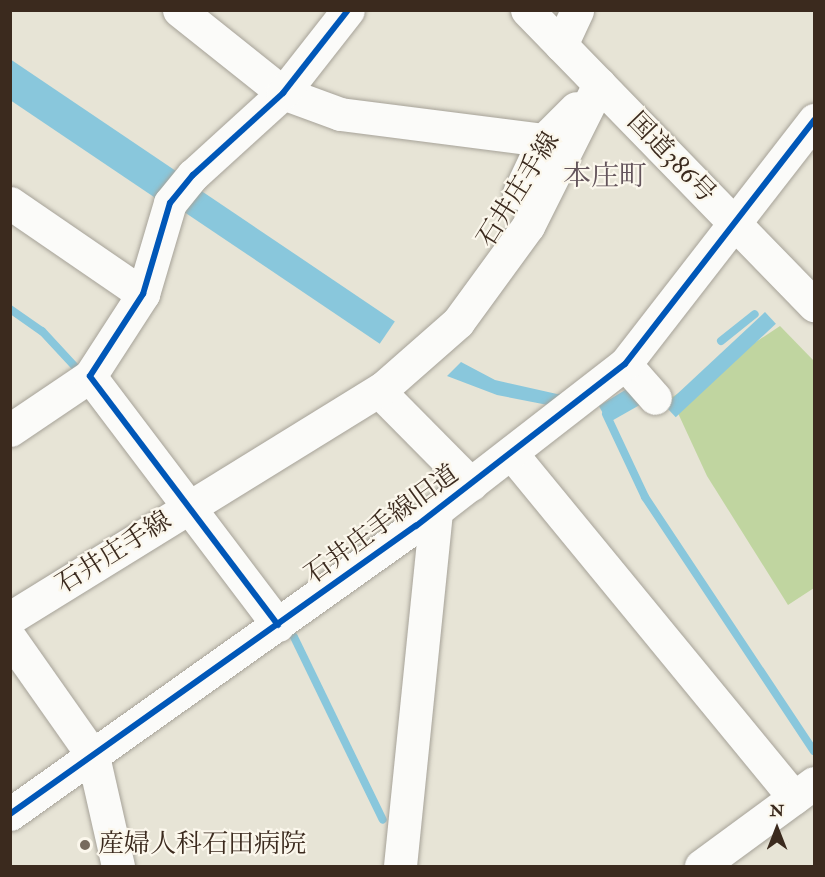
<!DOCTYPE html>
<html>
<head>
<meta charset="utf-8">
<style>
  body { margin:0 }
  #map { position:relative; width:825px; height:877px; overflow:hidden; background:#e7e4d6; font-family:"IM FELL Double Pica","Noto Serif JP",serif }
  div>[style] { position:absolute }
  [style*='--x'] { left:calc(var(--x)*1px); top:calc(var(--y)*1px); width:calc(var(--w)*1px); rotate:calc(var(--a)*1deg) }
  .green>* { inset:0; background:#c0d5a0 }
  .water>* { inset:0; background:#89c7dc; transform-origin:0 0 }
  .stream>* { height:8px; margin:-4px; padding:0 4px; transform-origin:4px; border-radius:4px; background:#89c7dc }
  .roads { filter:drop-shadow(0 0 2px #a6a298) drop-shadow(0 0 2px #a6a298) }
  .minor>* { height:33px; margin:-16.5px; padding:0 16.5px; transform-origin:16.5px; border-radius:16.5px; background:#fbfbf9 }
  .major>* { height:33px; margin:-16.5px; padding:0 16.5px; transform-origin:16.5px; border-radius:16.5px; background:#fbfbf9 }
  .highway>* { height:33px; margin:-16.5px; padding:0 16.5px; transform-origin:16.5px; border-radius:16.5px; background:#fbfbf9 }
  .cycleway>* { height:6px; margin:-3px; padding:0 3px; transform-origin:3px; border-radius:3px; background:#0057b8 }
  .dots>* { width:16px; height:16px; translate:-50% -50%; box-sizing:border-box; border:3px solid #fbf7ec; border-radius:50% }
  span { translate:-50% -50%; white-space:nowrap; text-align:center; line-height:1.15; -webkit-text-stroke:4.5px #fbf7ec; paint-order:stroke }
  .street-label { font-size:26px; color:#3b2a1e }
  .poi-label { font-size:26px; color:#3b2a1e }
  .left { translate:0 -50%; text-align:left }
  .quarter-label { font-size:28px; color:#63545b }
  .frame { position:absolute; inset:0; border:12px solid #3b2a1e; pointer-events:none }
  .north { position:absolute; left:747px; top:799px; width:60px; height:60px; -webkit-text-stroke:4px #fbf7ec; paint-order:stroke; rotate:0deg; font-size:16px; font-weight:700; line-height:24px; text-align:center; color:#3b2a1e }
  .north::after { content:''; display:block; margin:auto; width:21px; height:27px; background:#3b2a1e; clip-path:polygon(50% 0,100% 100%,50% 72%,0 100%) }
</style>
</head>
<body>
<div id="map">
  <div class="green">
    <div style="clip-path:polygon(780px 326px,814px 361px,814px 588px,788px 605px,707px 476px,671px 398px)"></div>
  </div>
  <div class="water">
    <div style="left:10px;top:59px;width:210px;height:34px;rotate:34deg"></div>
    <div style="left:200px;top:190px;width:235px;height:27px;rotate:34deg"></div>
    <div style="left:765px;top:312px;width:16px;height:137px;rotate:47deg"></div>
    <div style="clip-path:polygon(461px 362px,495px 380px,557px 394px,578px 392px,558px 407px,497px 395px,447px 376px)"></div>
    <div style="clip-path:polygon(630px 387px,645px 402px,608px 423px,599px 406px)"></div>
  </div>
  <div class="stream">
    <div style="--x:10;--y:309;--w:39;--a:35"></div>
    <div style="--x:42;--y:331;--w:54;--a:47.2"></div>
    <div style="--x:721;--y:341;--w:43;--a:-38.5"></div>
    <div style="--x:606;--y:414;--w:92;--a:64.8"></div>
    <div style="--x:645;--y:497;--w:305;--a:56.4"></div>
    <div style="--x:294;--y:637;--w:203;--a:64.1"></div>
  </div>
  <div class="roads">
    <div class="minor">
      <div style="--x:179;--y:10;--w:133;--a:38.6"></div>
      <div style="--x:283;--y:93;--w:61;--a:20.2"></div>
      <div style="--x:340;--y:114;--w:206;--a:7.3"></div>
      <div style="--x:561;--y:45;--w:38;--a:-65"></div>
      <div style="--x:10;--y:203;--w:161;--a:34.4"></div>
      <div style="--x:625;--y:364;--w:45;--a:48.6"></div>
      <div style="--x:379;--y:391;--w:131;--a:45.3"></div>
      <div style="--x:10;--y:430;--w:97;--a:-34"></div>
      <div style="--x:511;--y:453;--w:446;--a:50.6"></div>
      <div style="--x:278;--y:625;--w:312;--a:-127.1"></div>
      <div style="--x:90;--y:376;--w:98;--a:-57.1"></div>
      <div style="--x:143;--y:294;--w:95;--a:-73.5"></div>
      <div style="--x:170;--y:203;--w:36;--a:-51"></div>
      <div style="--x:193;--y:175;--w:122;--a:-42.3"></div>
      <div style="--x:283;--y:93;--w:105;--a:-51.9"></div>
      <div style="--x:10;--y:638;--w:144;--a:54.9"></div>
      <div style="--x:93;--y:756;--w:113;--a:77.2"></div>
      <div style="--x:10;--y:814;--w:498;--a:-35.4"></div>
      <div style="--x:416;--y:526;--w:264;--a:-37.8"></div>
      <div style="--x:625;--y:364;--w:309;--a:-52.2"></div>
      <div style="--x:400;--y:866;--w:357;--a:-84.2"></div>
      <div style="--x:701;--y:866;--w:140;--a:-36.3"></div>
    </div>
    <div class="major">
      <div style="--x:519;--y:193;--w:59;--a:-64.7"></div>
      <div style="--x:544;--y:140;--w:45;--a:-45"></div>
      <div style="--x:10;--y:618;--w:438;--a:-31.7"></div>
      <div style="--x:383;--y:388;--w:100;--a:-41.3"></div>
      <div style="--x:458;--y:322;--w:119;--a:-53.9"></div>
      <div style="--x:528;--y:226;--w:159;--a:-63.4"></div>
    </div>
    <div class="highway">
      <div style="--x:527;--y:10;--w:412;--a:45.8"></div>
    </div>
  </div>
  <div class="cycleway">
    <div style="--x:278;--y:625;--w:312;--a:-127.1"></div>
    <div style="--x:90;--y:376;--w:98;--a:-57.1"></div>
    <div style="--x:143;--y:294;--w:95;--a:-73.5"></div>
    <div style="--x:170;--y:203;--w:36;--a:-51"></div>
    <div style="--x:193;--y:175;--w:122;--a:-42.3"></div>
    <div style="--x:283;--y:93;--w:105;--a:-51.9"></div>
    <div style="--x:10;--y:814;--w:498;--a:-35.4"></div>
    <div style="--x:416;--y:526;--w:264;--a:-37.8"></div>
    <div style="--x:625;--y:364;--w:309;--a:-52.2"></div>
  </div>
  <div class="dots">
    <div style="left:85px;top:845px;background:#776b5e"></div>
  </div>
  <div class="street-label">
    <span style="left:671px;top:158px;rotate:46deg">国道386号</span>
    <span style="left:519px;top:190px;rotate:-58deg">石井庄手線</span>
    <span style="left:382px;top:525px;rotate:-36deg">石井庄手線旧道</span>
    <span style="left:114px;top:553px;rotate:-32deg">石井庄手線</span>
  </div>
  <div class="poi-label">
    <span class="left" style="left:98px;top:845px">産婦人科石田病院</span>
  </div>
  <div class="quarter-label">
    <span style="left:605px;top:177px">本庄町</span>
  </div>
  <div class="frame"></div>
  <div class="north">N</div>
</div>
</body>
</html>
